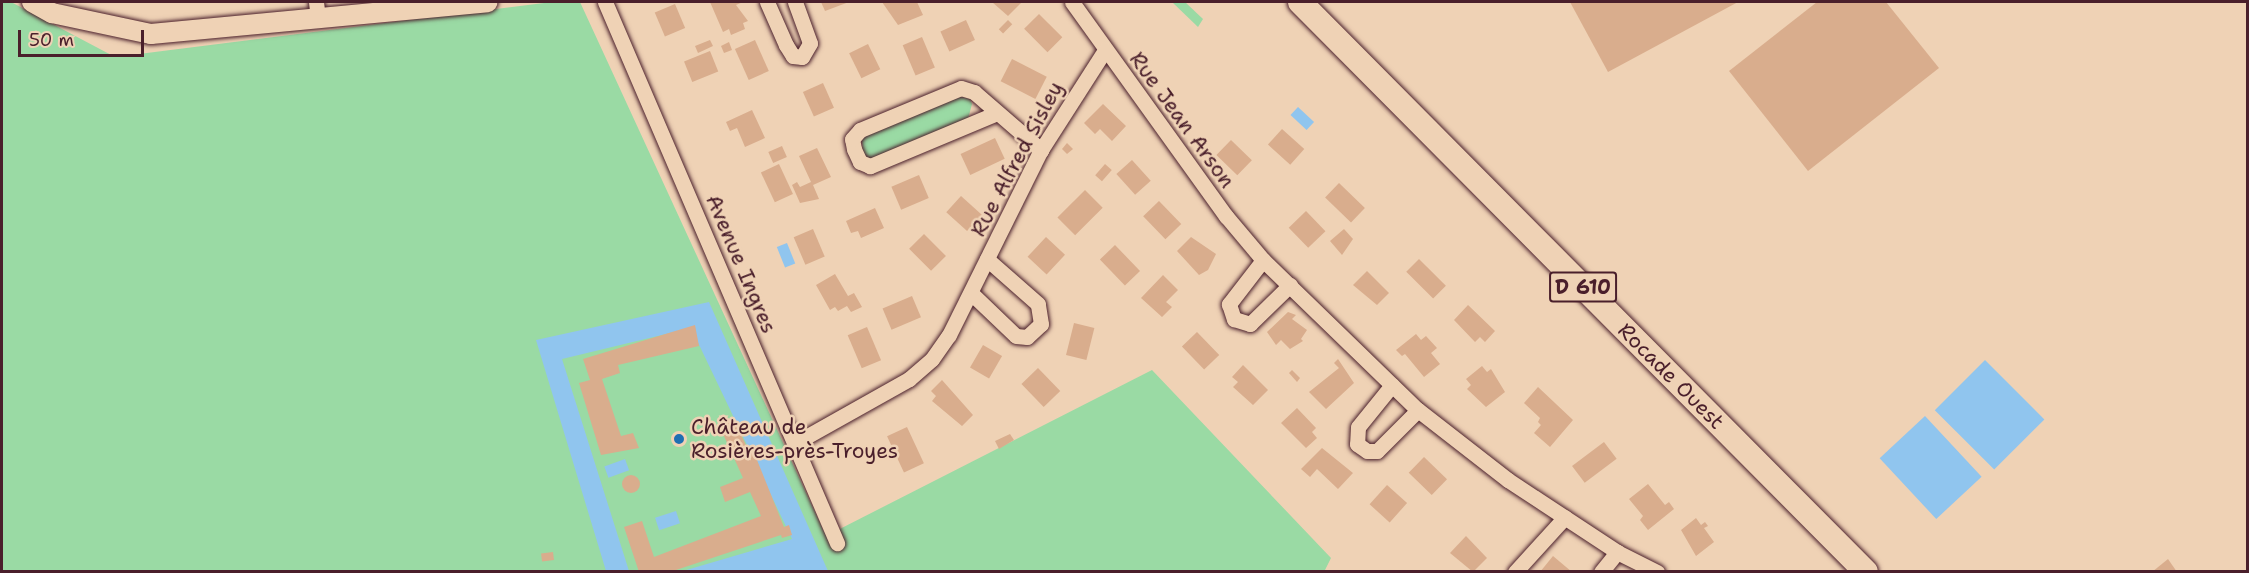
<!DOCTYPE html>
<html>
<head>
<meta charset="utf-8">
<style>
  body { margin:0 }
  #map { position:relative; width:2249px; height:573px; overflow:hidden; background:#efd2b5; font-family:"Shantell Sans",sans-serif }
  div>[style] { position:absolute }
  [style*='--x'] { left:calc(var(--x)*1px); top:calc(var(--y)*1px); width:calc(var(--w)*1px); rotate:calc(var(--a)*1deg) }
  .green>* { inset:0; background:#9adaa4 }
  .water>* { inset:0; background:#90c5ee; transform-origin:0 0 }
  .building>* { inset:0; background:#d9ad8d; transform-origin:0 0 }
  .round { border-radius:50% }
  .roads { filter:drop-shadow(0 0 2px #4a1f2b) drop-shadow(0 0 2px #4a1f2b) }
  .minor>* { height:15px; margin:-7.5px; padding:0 7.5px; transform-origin:7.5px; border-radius:7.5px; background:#efd2b5 }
  .tertiary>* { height:20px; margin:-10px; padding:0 10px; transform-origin:10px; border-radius:10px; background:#efd2b5 }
  .primary>* { height:24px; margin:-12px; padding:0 12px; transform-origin:12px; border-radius:12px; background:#efd2b5 }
  .dots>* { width:16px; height:16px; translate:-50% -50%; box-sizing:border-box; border:3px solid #efd2b5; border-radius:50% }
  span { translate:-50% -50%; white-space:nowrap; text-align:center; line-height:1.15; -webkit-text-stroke:5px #efd2b5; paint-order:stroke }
  .shield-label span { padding:2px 4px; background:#efd2b5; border:2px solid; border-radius:4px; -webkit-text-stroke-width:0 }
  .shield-label { font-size:20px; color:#4a1f2b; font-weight:700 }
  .street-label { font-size:21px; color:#4a1f2b }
  .poi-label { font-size:21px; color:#4a1f2b }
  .left { translate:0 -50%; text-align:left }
  .frame { position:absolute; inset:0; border:3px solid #4a1f2b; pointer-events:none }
  .scale { position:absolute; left:18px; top:30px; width:126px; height:27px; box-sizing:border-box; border:3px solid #4a1f2b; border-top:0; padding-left:8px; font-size:18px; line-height:21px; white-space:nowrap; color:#4a1f2b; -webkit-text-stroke:4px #efd2b5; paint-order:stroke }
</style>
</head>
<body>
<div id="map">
  <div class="green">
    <div style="clip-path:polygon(2px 2px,11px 2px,115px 57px,552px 2px,580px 2px,826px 536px,1152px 370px,1331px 558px,1324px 572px,2px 571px)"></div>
    <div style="clip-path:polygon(1172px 2px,1185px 2px,1203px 19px,1198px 27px)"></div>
    <div style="clip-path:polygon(954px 95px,970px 99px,972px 104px,968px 119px,870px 159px,863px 155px,862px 137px)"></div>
  </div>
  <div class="water">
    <div style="left:1298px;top:107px;width:22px;height:11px;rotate:43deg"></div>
    <div style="left:787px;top:243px;width:22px;height:11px;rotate:68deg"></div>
    <div style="clip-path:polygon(709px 302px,828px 571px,683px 571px,792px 539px,691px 328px,562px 359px,629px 571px,606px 571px,536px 340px)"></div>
    <div style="left:1985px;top:360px;width:84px;height:71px;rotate:45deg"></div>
    <div style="left:1925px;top:416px;width:83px;height:62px;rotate:47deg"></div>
    <div style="left:625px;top:459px;width:12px;height:22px;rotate:70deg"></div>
    <div style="left:676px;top:511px;width:13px;height:22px;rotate:72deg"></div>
  </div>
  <div class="building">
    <div style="clip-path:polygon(710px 2px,743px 2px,736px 5px,748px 21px,743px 23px,745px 29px,731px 35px,729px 29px,723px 32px)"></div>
    <div style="clip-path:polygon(821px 2px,849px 2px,825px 11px)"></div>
    <div style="clip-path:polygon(882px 2px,917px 2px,923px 15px,898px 25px)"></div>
    <div style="clip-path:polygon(992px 2px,1022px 2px,1008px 16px)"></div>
    <div style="clip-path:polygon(1570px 2px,1738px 2px,1608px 72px)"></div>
    <div style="clip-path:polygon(1817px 2px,1886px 2px,1939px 68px,1808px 171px,1729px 71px)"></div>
    <div style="left:675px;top:4px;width:26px;height:22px;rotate:67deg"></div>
    <div style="left:1039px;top:14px;width:33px;height:21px;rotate:45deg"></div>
    <div style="left:966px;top:20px;width:22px;height:28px;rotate:66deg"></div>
    <div style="left:1008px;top:20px;width:6px;height:13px;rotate:45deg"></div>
    <div style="left:922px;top:37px;width:33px;height:21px;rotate:67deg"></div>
    <div style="clip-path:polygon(710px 40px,713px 46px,698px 53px,695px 46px)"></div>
    <div style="left:755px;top:40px;width:34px;height:22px;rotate:66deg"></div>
    <div style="clip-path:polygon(729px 42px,732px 50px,724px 53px,721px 46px)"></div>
    <div style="left:868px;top:44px;width:28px;height:21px;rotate:64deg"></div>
    <div style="left:710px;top:51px;width:22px;height:28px;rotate:68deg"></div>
    <div style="left:1012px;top:59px;width:39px;height:25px;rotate:27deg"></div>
    <div style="left:823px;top:83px;width:27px;height:22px;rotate:66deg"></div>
    <div style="clip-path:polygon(1103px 104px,1126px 126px,1112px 141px,1100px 129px,1095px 134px,1084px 123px)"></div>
    <div style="clip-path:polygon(752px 110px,765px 138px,745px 147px,737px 128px,730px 131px,726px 122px)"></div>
    <div style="left:1282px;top:129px;width:30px;height:21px;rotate:42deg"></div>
    <div style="left:995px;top:138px;width:23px;height:38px;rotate:65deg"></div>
    <div style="left:1231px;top:140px;width:29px;height:21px;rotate:44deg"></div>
    <div style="clip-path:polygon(1067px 143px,1073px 149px,1067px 154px,1062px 149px)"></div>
    <div style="left:782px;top:146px;width:12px;height:15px;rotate:66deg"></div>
    <div style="clip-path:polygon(817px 148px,831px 177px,813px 185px,819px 199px,800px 203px,792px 185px,797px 182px,800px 187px,811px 182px,799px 156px)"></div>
    <div style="left:1132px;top:160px;width:28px;height:21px;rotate:48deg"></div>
    <div style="left:779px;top:164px;width:33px;height:20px;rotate:65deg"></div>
    <div style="left:1105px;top:164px;width:9px;height:15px;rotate:41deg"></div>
    <div style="left:919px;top:175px;width:25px;height:30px;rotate:67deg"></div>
    <div style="left:1339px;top:183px;width:36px;height:20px;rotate:44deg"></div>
    <div style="left:1085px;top:190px;width:25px;height:39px;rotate:45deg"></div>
    <div style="left:961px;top:196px;width:28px;height:22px;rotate:42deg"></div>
    <div style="left:1159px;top:201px;width:32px;height:22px;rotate:46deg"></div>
    <div style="clip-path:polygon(875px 208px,884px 228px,861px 238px,858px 231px,851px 233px,846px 221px)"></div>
    <div style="left:1306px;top:211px;width:28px;height:24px;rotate:46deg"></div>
    <div style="left:813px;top:229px;width:30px;height:21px;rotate:67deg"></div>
    <div style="clip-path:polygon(1344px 229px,1353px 239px,1342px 255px,1330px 241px)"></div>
    <div style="left:924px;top:234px;width:31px;height:21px;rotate:45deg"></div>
    <div style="left:1046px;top:237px;width:26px;height:27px;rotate:43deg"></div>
    <div style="clip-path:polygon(1191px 237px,1216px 254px,1208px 270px,1199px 275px,1177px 251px)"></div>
    <div style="left:1115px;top:245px;width:36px;height:21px;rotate:46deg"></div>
    <div style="left:1419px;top:259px;width:38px;height:18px;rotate:45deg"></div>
    <div style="clip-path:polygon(1367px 271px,1389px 293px,1377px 305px,1353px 285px)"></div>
    <div style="clip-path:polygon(835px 274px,848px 296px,854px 293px,862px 307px,851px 312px,847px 306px,838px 311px,835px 307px,830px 310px,816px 285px)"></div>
    <div style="clip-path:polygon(1163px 275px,1178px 290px,1166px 302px,1172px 307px,1162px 317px,1141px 298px)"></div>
    <div style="left:912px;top:296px;width:23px;height:32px;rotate:67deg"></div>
    <div style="clip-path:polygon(1468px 305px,1495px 331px,1485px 342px,1480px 337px,1475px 342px,1454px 320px)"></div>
    <div style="clip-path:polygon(1288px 312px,1296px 315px,1292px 319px,1307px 330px,1301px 339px,1303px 341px,1290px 349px,1281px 340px,1276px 345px,1267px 332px)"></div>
    <div style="left:1074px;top:323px;width:21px;height:33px;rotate:14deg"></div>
    <div style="clip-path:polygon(695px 325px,699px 346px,618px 365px,620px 373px,602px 379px,621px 436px,633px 433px,639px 448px,601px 455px,579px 383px,590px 380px,583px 359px)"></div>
    <div style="left:867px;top:327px;width:36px;height:21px;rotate:67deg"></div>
    <div style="left:1197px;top:332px;width:32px;height:21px;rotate:46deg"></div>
    <div style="clip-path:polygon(1416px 334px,1421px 340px,1426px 336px,1437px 348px,1431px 353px,1440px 364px,1424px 377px,1405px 354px,1402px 356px,1396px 350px)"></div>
    <div style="left:983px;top:345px;width:22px;height:26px;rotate:30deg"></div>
    <div style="clip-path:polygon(1338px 359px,1354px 383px,1326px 409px,1309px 392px,1339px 368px,1334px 363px)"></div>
    <div style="clip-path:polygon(1243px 365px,1268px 390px,1253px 405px,1233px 387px,1238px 382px,1232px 377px)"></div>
    <div style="clip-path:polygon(1482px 366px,1487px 372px,1491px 369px,1505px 392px,1486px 407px,1467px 389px,1471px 385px,1466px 379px)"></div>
    <div style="left:1038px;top:368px;width:32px;height:23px;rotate:46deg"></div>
    <div style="clip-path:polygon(1292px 370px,1300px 378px,1297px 382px,1289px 373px)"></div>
    <div style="clip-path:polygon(942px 380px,973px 415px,962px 426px,932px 401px,936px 396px,931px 391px)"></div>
    <div style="clip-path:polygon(1538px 387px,1573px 420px,1550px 447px,1534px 433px,1541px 425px,1538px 422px,1540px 418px,1524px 403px)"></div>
    <div style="clip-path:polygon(1297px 408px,1316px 428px,1312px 432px,1317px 438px,1306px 448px,1281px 423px)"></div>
    <div style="clip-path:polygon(734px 419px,749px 452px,753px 450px,784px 527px,789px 525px,792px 535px,782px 538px,781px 535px,670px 572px,639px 572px,624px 527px,642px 521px,654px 557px,761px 516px,750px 492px,725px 502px,720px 487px,743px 478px,719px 425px)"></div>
    <div style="left:907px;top:427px;width:40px;height:22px;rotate:65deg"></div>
    <div style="clip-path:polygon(1010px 434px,1014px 440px,999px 449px,995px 441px)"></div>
    <div style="left:1604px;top:442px;width:21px;height:40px;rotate:53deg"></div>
    <div style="clip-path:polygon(1322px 448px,1353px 473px,1338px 489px,1317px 469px,1310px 477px,1301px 469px)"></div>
    <div style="left:1424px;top:457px;width:32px;height:22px;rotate:44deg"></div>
    <div class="round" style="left:622px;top:475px;width:18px;height:18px"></div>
    <div style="clip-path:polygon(1648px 484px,1665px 505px,1669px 502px,1674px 509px,1648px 530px,1640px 520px,1643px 516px,1629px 499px)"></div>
    <div style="left:1387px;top:485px;width:27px;height:26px;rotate:42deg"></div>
    <div style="clip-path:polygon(1696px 518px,1701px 525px,1705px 522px,1708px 526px,1704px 528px,1714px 542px,1696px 556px,1681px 530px)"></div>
    <div style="clip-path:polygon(1466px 536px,1487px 558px,1473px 572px,1450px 553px)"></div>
    <div style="left:553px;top:552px;width:8px;height:12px;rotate:83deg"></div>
    <div style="clip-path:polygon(1553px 556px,1572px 572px,1540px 572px)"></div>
    <div style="clip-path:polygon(2168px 559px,2177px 572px,2152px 572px)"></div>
  </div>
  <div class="roads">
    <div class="minor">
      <div style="--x:316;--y:2;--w:17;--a:83"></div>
      <div style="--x:605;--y:2;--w:589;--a:66.79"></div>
      <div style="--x:767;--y:2;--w:47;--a:66.2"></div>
      <div style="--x:786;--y:45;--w:13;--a:58"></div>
      <div style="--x:793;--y:56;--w:9;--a:6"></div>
      <div style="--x:802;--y:57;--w:16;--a:-60"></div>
      <div style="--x:810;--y:43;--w:44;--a:-110.1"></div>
      <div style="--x:1072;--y:2;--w:264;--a:54.3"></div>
      <div style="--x:1226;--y:216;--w:57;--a:49.9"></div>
      <div style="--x:1263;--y:260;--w:216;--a:44.1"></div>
      <div style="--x:1418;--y:410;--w:114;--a:37.9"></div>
      <div style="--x:1508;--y:480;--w:131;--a:33.4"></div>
      <div style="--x:1617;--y:552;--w:45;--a:26.6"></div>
      <div style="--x:997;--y:113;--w:138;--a:157.3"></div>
      <div style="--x:870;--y:166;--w:11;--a:-158"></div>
      <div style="--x:860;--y:162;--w:14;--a:-115"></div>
      <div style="--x:854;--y:149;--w:10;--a:-101"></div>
      <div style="--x:852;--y:139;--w:12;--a:-48"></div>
      <div style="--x:860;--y:130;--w:109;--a:-22.6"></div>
      <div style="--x:961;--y:88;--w:14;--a:17"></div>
      <div style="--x:974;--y:92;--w:89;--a:40.9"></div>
      <div style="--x:1263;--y:260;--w:56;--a:127.7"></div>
      <div style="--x:1229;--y:304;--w:16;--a:72"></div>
      <div style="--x:1234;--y:319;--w:17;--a:17"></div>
      <div style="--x:1250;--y:324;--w:56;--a:-44.3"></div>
      <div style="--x:971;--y:293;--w:62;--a:43.7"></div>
      <div style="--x:1016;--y:336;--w:11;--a:5"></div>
      <div style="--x:1027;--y:337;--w:19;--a:-43"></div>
      <div style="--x:1041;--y:324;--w:20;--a:-99"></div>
      <div style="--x:1038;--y:304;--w:68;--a:-138.6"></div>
      <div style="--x:1392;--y:385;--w:54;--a:129"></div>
      <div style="--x:1358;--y:427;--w:17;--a:93"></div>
      <div style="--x:1357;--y:444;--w:12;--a:35"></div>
      <div style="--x:1367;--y:451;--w:10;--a:0"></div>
      <div style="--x:1377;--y:451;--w:58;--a:-45"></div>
      <div style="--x:795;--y:443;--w:131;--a:-29.3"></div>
      <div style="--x:909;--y:379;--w:30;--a:-41"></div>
      <div style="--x:932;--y:359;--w:29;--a:-55"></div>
      <div style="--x:949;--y:335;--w:207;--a:-63.6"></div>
      <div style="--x:1041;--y:150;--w:119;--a:-57.4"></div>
      <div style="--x:1515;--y:572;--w:74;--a:-47.7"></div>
      <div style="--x:1601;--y:572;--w:26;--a:-51"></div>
    </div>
    <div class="tertiary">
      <div style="--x:32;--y:2;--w:23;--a:29"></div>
      <div style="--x:52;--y:13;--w:101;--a:12"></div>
      <div style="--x:151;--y:34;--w:338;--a:-5.4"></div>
    </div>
    <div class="primary">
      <div style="--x:1300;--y:2;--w:803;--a:45.2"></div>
    </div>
  </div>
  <div class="dots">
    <div style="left:679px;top:439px;background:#1f6fb2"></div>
  </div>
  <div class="shield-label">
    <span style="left:1583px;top:287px">D 610</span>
  </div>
  <div class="street-label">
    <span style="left:1182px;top:120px;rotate:54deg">Rue Jean Arson</span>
    <span style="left:1017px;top:159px;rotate:-62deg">Rue Alfred Sisley</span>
    <span style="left:741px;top:264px;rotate:67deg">Avenue Ingres</span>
    <span style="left:1671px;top:376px;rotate:45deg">Rocade Ouest</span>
  </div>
  <div class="poi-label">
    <span class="left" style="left:691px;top:439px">Château de<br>Rosières-près-Troyes</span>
  </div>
  <div class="frame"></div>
  <div class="scale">50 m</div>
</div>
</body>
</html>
